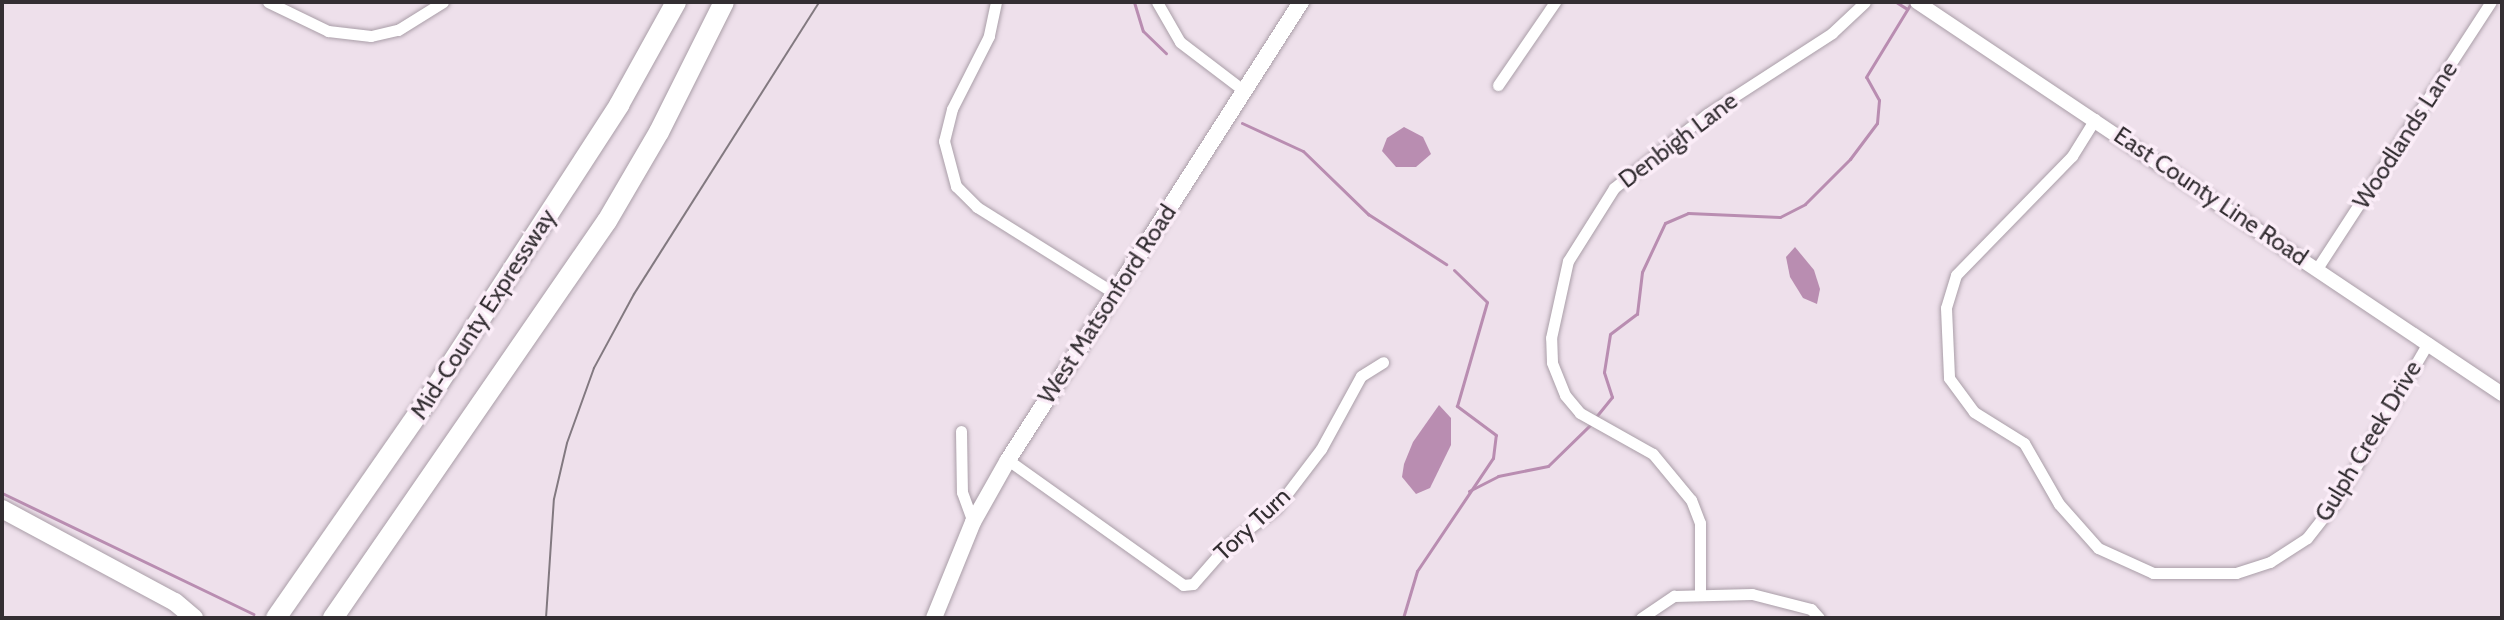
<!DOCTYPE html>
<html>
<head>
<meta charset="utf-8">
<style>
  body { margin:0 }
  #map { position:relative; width:2504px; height:620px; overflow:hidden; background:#eee0eb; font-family:Cabin,sans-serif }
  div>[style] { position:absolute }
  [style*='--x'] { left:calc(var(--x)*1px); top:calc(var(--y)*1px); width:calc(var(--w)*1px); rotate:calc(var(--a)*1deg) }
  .water>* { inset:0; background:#b98db1 }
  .stream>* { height:3px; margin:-1.5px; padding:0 1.5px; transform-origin:1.5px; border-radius:1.5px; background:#b98db1 }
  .roads { filter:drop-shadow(0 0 2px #aa9ea8) drop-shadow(0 0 2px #aa9ea8) }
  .minor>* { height:11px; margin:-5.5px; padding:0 5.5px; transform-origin:5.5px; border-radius:5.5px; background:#fff }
  .tertiary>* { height:14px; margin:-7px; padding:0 7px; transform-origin:7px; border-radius:7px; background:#fff }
  .secondary>* { height:16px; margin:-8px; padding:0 8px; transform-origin:8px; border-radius:8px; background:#fff }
  .primary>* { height:18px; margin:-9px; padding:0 9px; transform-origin:9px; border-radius:9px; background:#fff }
  .motorway>* { height:20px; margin:-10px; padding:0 10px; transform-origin:10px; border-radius:10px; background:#fff }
  .tram>* { height:2px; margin:-1px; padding:0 1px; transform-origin:1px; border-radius:1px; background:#827980 }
  span { translate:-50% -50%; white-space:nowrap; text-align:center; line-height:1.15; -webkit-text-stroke:7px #fbedf8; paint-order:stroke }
  .street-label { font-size:24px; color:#332e32 }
  .frame { position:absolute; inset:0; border:4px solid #332e32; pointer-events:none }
</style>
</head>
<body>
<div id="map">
  <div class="water">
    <div style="clip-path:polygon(1404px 127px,1423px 137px,1431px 154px,1416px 167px,1396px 167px,1382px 151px,1387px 138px)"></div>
    <div style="clip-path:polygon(1795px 247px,1814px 270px,1820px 289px,1817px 304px,1803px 298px,1790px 277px,1786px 257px)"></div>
    <div style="clip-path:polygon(1439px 405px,1451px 418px,1451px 445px,1430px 488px,1416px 494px,1402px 477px,1404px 464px,1413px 442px)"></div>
  </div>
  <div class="stream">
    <div style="--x:1134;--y:2;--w:30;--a:73"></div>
    <div style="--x:1143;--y:31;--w:32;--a:44"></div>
    <div style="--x:1896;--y:2;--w:13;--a:32"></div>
    <div style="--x:1242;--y:123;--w:67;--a:24.7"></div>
    <div style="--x:1303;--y:151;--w:91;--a:44.1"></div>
    <div style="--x:1368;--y:214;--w:93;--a:32.7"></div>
    <div style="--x:1595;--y:418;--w:27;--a:-51"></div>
    <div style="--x:1612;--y:397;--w:26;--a:-108"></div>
    <div style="--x:1604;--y:372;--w:38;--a:-81"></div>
    <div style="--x:1610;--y:334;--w:34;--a:-37"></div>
    <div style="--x:1637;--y:314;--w:42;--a:-83.2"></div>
    <div style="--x:1642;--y:272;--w:54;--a:-64.9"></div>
    <div style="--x:1665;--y:223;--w:25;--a:-23"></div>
    <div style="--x:1688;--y:213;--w:92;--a:2.5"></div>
    <div style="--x:1780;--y:217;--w:28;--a:-27"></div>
    <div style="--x:1805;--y:204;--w:64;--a:-45"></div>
    <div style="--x:1850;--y:159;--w:45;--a:-53.1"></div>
    <div style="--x:1877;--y:123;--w:23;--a:-85"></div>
    <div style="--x:1879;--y:100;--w:26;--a:-119"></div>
    <div style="--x:1866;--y:77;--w:84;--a:-58.6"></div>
    <div style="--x:1469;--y:491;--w:33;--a:-27"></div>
    <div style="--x:1498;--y:476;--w:51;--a:-11.3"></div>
    <div style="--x:1548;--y:466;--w:60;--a:-44.3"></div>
    <div style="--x:2;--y:493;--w:279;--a:25.7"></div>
    <div style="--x:1403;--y:618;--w:49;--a:-73.4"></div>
    <div style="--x:1417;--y:571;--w:136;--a:-56.1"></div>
    <div style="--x:1493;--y:458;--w:23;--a:-83"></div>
    <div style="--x:1496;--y:435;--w:49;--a:-143.4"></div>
    <div style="--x:1457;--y:406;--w:108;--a:-73.9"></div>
    <div style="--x:1487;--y:302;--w:46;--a:-135.9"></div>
  </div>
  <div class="roads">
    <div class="minor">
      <div style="--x:268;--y:2;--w:67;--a:25.8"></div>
      <div style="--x:328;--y:31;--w:43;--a:6.6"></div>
      <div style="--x:371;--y:36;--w:28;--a:-13"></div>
      <div style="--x:398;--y:30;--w:53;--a:-31.9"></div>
      <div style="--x:996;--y:2;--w:35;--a:102"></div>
      <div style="--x:989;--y:36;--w:82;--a:116.9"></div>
      <div style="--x:952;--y:109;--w:33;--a:104"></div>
      <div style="--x:944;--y:141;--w:47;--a:75.1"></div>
      <div style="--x:956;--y:186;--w:30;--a:45"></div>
      <div style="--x:977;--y:207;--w:162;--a:32.1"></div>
      <div style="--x:1157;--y:2;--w:46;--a:60.1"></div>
      <div style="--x:1180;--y:42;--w:79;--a:37.3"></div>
      <div style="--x:1498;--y:85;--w:101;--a:-55.5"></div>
      <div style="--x:2095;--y:119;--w:44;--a:121.9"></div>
      <div style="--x:2072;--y:156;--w:166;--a:134.3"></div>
      <div style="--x:1956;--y:275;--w:34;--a:107"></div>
      <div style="--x:1946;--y:308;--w:70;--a:87.5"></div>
      <div style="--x:1949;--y:378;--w:42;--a:53.7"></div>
      <div style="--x:1974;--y:412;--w:59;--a:31.8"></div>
      <div style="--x:2024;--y:443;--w:70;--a:60.2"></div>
      <div style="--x:2059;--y:504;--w:59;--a:48.4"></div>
      <div style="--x:2098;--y:548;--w:60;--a:24.4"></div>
      <div style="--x:2153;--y:573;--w:83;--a:0"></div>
      <div style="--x:2236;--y:573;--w:36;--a:-18"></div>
      <div style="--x:2270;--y:562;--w:44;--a:-33"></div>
      <div style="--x:2307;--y:538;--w:47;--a:-51.9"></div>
      <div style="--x:2336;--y:501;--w:183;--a:-59.8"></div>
      <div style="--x:2318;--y:267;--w:316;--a:-56.9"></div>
      <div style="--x:961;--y:431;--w:61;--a:89.1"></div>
      <div style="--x:962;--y:492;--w:32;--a:70"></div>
      <div style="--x:1008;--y:460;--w:215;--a:35.5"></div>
      <div style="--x:1183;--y:585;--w:10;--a:-6"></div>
      <div style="--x:1193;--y:584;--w:52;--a:-48.9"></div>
      <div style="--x:1227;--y:545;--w:61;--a:-37.1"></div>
      <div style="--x:1276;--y:508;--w:74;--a:-52.7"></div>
      <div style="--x:1321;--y:449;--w:83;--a:-61.3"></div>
      <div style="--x:1361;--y:376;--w:26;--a:-32"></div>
      <div style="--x:1700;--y:595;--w:72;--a:-90"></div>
      <div style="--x:1700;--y:523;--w:25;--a:-111"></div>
      <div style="--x:1691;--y:500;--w:60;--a:-129.6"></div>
      <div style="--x:1653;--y:454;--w:84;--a:-150.7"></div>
      <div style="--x:1580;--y:413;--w:23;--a:-130"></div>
      <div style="--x:1565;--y:395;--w:35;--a:-112"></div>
      <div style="--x:1552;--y:362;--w:24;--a:-92"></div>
      <div style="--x:1551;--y:338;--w:79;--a:-77.6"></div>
      <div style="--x:1568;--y:261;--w:86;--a:-57.8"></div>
      <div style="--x:1614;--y:188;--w:119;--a:-38.5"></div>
      <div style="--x:1707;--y:114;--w:149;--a:-32.9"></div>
      <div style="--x:1832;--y:33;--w:45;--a:-43.2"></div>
      <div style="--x:1641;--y:618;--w:40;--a:-34"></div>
      <div style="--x:1674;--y:596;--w:78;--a:-1.5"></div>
      <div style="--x:1752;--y:594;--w:61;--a:14.3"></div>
      <div style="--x:1811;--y:609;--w:12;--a:48"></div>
    </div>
    <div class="tertiary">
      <div style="--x:1917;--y:2;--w:704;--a:33.83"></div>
    </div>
    <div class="secondary">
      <div style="--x:934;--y:618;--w:104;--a:-67.9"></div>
      <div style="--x:973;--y:522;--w:71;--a:-60.6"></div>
      <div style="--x:1008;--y:460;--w:544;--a:-57.39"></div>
    </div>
    <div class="primary">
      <div style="--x:2;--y:509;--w:196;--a:28.3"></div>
      <div style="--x:175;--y:602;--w:25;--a:40"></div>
    </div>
    <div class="motorway">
      <div style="--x:276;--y:618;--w:272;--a:-55.2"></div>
      <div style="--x:431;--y:395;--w:346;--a:-57"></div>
      <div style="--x:619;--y:105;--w:118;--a:-61"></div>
      <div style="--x:333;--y:618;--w:482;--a:-55.4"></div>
      <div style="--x:607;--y:221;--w:103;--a:-59.7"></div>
      <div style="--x:659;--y:132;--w:145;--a:-63.4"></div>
    </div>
  </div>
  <div class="tram">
    <div style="--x:546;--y:618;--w:119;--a:-86.2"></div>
    <div style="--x:554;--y:499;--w:57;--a:-76.9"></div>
    <div style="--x:567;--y:443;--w:80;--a:-70.2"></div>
    <div style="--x:594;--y:368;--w:84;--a:-61.6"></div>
    <div style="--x:634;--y:294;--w:346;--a:-57.6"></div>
  </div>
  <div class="street-label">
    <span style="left:2405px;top:135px;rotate:-57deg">Woodlands Lane</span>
    <span style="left:1678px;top:140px;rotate:-37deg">Denbigh Lane</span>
    <span style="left:2211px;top:196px;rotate:34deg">East County Line Road</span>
    <span style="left:1107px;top:304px;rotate:-57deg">West Matsonford Road</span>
    <span style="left:483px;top:314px;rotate:-57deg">Mid-County Expressway</span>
    <span style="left:2368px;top:441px;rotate:-59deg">Gulph Creek Drive</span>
    <span style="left:1252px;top:524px;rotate:-43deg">Tory Turn</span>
  </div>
  <div class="frame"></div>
</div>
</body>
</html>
